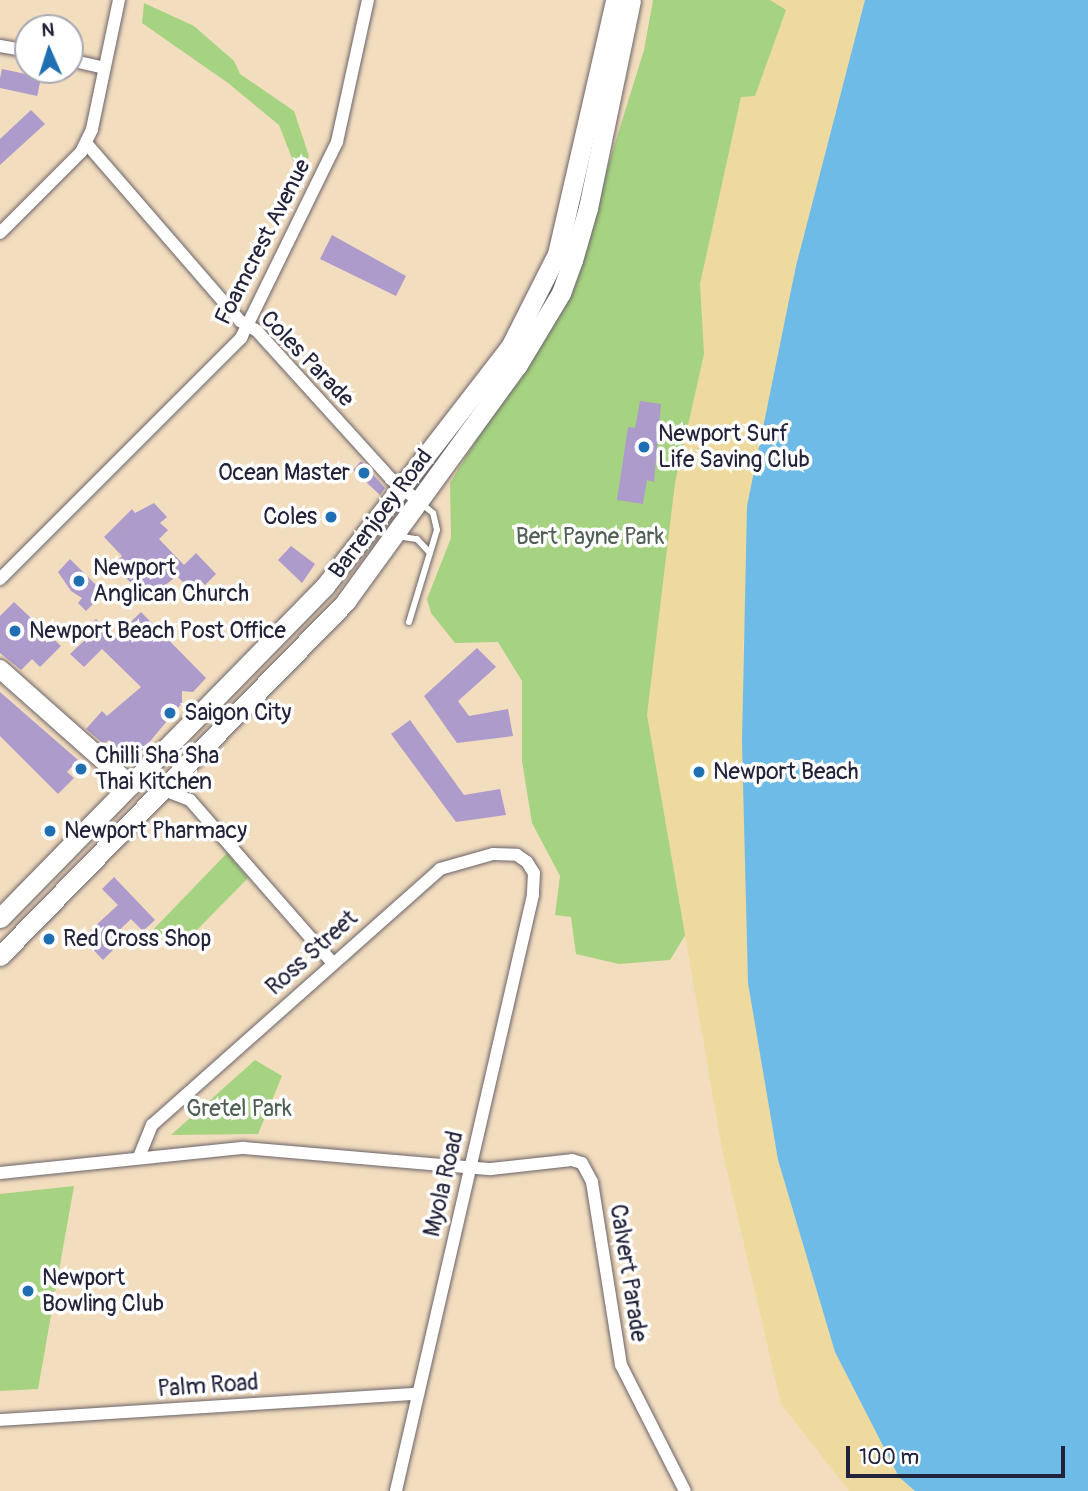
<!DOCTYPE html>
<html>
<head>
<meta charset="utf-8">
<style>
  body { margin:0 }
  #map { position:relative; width:1088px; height:1491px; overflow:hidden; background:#f3ddbf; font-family:Pangolin,sans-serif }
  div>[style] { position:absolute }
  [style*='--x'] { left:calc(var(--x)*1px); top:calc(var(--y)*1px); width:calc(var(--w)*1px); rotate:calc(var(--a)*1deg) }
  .green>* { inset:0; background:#a6d381 }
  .sand>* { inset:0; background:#eeda9e }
  .water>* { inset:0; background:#6ebbe8 }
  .building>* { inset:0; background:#ad9bcc; transform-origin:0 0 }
  .roads { filter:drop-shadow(0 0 2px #6b6369) drop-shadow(0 0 2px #6b6369) }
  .lane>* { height:6px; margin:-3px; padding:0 3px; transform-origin:3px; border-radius:3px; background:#fff }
  .street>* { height:12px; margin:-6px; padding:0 6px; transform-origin:6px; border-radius:6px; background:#fff }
  .secondary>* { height:18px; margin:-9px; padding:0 9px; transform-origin:9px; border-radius:9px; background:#fff }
  .primary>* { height:19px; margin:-9.5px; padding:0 9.5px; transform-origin:9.5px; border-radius:9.5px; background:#fff }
  .dots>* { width:19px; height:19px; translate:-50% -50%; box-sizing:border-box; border:4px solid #fff; border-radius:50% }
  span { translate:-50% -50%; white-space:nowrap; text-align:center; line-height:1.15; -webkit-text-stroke:7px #fff; paint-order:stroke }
  .street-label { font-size:23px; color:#22223b }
  .poi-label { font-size:23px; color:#22223b }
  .left { translate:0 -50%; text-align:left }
  .right { translate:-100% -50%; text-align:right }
  .park-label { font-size:23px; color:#506054 }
  .north { position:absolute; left:14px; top:14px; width:70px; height:70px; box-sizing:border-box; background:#fff; border:2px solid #a7a7b1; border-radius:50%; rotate:357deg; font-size:19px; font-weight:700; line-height:28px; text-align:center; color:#22223b }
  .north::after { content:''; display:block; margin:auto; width:24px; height:32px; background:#1f6fb2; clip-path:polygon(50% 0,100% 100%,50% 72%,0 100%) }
  .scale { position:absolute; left:846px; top:1446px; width:219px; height:32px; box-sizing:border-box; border:4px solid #22223b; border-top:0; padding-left:9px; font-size:21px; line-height:24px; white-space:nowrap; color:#22223b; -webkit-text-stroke:5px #fff; paint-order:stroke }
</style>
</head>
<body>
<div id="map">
  <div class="green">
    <div style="clip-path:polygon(653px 0,855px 0,727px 310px,727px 867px,670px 960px,619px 964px,576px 954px,571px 917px,555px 915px,560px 876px,532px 823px,522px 761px,522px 681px,498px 642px,455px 643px,431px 613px,427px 599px,451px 538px,450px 483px,572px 282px,644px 50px)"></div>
    <div style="clip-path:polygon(144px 3px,194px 26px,234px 61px,240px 74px,294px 111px,309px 156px,299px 176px,279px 125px,228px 83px,142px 23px)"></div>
    <div style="clip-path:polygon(227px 853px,248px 878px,191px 936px,172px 925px,157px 940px,150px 933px)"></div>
    <div style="clip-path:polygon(255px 1060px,282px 1076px,258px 1134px,171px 1135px)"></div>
    <div style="clip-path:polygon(74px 1186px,38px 1389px,0 1391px,0 1194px)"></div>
  </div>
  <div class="sand">
    <div style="clip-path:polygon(770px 0,865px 0,796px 266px,743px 643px,748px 983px,778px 1160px,835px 1352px,899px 1477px,915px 1491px,849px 1491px,781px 1404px,722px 1149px,647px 715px,675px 483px,704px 354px,700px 284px,741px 97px,755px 96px,786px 10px)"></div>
  </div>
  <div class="water">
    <div style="clip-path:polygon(865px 0,1088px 0,1088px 1491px,915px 1491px,899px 1477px,835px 1352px,778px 1160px,748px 983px,742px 742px,747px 506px,796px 266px)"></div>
  </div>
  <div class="building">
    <div style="left:2px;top:69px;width:40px;height:19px;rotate:12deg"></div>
    <div style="clip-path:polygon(31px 110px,45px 124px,0 165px,0 139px)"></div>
    <div style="clip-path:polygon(332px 235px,406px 276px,396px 296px,320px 259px)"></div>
    <div style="clip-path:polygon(640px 401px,661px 404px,654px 482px,647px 480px,643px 504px,617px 500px,628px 427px,635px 428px)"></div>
    <div style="clip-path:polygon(361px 461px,385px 488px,380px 495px,353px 470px)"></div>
    <div style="clip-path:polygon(154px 503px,167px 517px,160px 523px,168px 530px,159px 539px,184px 565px,196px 553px,216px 574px,205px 585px,201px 581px,191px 590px,177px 576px,147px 599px,113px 565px,122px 556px,104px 537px,132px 509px,135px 513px)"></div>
    <div style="clip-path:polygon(291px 546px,315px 564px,302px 583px,278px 560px)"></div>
    <div style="clip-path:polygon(70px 559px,104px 593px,86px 611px,78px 603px,82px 598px,71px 591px,58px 572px)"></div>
    <div style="clip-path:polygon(14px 602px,61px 646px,40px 667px,32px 659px,21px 670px,0 653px,0 616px)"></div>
    <div style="clip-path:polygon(141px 612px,206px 678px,193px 692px,182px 691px,182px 703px,132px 763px,109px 740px,104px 744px,86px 729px,102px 711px,107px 716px,141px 687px,102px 649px,84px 667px,70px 654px,87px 638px,83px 633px,96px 619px,115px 637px)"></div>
    <div style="clip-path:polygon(477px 648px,496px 667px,458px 701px,469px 716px,508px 709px,513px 736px,457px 743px,424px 696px)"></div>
    <div style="clip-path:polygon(0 692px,78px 760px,67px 772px,74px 778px,58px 794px,0 736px)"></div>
    <div style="clip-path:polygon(410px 720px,464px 795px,500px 789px,506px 815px,456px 822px,391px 734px)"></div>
    <div style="clip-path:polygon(114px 877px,155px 920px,143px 931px,131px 919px,110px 939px,117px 946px,103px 960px,82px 938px,118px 905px,102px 889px)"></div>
  </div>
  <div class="roads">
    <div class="lane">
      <div style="--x:397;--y:536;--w:20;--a:9"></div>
      <div style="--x:417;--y:539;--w:19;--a:47"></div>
      <div style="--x:409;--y:622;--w:96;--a:-73.1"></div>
      <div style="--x:437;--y:530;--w:17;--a:-103"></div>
      <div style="--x:433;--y:513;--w:14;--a:-141"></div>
    </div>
    <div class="street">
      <div style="--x:0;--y:46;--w:28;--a:10"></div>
      <div style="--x:70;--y:60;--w:35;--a:13"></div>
      <div style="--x:86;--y:143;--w:235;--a:49.1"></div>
      <div style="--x:240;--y:321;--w:20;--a:30"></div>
      <div style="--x:257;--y:331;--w:200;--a:47.8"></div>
      <div style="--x:391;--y:479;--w:38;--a:39"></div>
      <div style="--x:0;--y:233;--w:115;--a:-45"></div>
      <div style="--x:81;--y:152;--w:25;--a:-64"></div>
      <div style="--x:92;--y:129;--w:132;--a:-78.2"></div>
      <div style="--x:0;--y:579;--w:341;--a:-45"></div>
      <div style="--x:241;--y:338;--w:218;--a:-63.9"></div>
      <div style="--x:337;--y:142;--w:145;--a:-77.7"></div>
      <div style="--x:164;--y:790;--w:28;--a:21"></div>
      <div style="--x:190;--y:800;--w:215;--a:48.8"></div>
      <div style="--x:139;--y:1157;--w:35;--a:-68"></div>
      <div style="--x:152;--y:1125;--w:385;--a:-41.6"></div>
      <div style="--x:440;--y:869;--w:55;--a:-15.8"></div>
      <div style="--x:493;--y:854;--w:24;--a:2"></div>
      <div style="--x:517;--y:855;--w:12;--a:35"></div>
      <div style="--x:527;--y:862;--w:13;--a:58"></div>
      <div style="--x:534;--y:873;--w:22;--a:93"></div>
      <div style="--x:533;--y:895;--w:612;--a:102.95"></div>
      <div style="--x:0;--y:1173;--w:245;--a:-5.9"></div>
      <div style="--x:244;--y:1148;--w:248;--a:4.9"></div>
      <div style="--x:491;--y:1169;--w:81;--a:-6.3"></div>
      <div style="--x:572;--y:1160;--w:10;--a:17"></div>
      <div style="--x:582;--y:1163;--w:21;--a:62"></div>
      <div style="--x:592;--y:1182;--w:185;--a:81"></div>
      <div style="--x:621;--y:1365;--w:141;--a:63.1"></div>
      <div style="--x:0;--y:1420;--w:419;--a:-3.6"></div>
    </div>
    <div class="secondary">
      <div style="--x:0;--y:669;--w:176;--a:41.6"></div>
    </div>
    <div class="primary">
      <div style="--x:0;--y:918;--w:465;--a:-45.6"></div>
      <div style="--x:325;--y:586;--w:304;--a:-52.3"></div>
      <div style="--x:511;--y:345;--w:102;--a:-63.2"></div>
      <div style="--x:557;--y:254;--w:261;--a:-77.1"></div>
      <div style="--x:0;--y:956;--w:496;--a:-45.7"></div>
      <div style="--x:346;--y:601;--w:291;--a:-54"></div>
      <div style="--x:517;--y:366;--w:85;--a:-58.9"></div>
      <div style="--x:561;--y:293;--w:35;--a:-70"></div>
      <div style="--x:573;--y:260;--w:54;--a:-73.9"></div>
      <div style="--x:588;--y:208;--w:212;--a:-78.3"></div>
    </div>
  </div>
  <div class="dots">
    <div style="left:644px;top:447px;background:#1f6fb2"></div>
    <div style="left:364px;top:473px;background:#1f6fb2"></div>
    <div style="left:331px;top:517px;background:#1f6fb2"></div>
    <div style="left:79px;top:581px;background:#1f6fb2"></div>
    <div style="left:15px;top:631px;background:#1f6fb2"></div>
    <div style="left:170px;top:713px;background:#1f6fb2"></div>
    <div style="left:81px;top:769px;background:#1f6fb2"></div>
    <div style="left:699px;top:772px;background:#1f6fb2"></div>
    <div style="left:50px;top:831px;background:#1f6fb2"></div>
    <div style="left:49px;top:939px;background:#1f6fb2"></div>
    <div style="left:28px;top:1291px;background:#1f6fb2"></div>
  </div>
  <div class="street-label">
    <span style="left:263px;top:242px;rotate:-63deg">Foamcrest Avenue</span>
    <span style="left:307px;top:359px;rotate:46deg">Coles Parade</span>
    <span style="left:381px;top:514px;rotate:-53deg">Barrenjoey Road</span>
    <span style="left:312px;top:953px;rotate:-42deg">Ross Street</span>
    <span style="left:444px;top:1184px;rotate:-77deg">Myola Road</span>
    <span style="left:628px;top:1273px;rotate:81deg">Calvert Parade</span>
    <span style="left:208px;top:1386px;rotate:-4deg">Palm Road</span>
  </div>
  <div class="poi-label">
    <span class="left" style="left:658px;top:447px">Newport Surf<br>Life Saving Club</span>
    <span class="right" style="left:350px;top:473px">Ocean Master</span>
    <span class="right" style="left:317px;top:517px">Coles</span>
    <span class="left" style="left:93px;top:581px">Newport<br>Anglican Church</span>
    <span class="left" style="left:29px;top:631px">Newport Beach Post Office</span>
    <span class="left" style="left:184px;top:713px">Saigon City</span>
    <span class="left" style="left:95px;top:769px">Chilli Sha Sha<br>Thai Kitchen</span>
    <span class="left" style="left:713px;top:772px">Newport Beach</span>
    <span class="left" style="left:64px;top:831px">Newport Pharmacy</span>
    <span class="left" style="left:63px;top:939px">Red Cross Shop</span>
    <span class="left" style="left:42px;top:1291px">Newport<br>Bowling Club</span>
  </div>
  <div class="park-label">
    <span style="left:590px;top:537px">Bert Payne Park</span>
    <span style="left:239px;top:1109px">Gretel Park</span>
  </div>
  <div class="north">N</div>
  <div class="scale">100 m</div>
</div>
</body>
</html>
